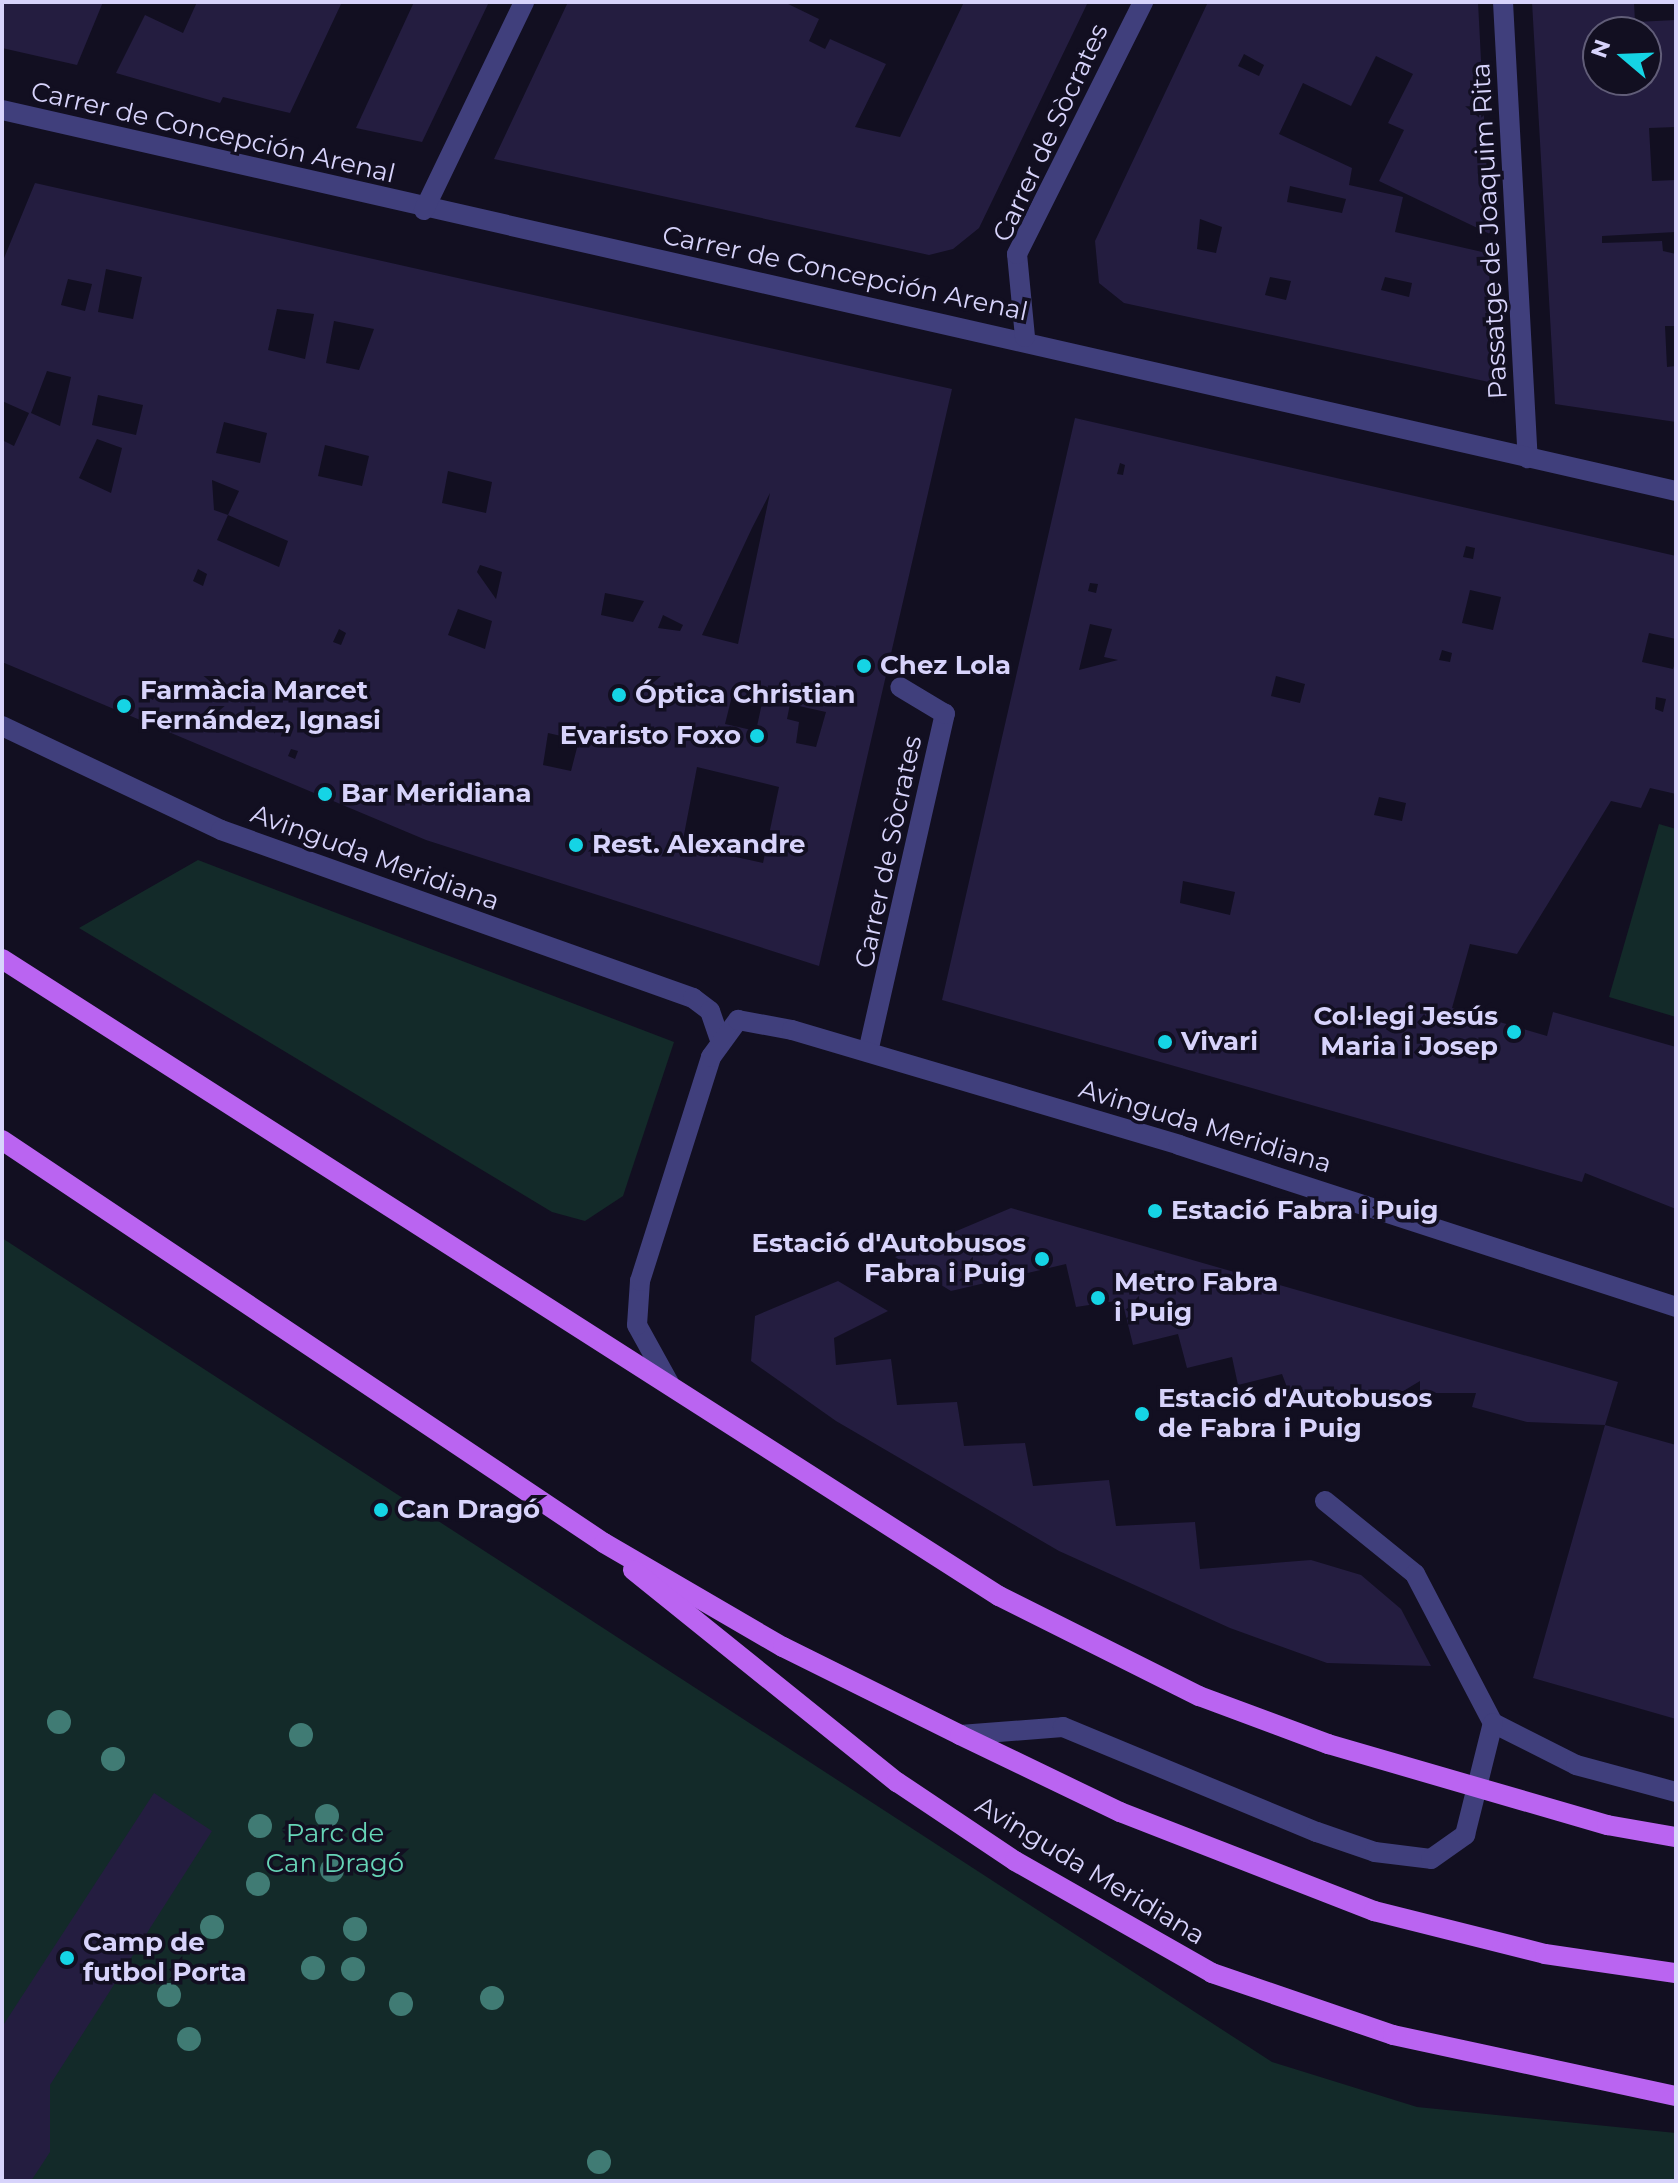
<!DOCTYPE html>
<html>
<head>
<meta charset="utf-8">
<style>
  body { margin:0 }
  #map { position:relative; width:1678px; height:2183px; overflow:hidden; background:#120f21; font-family:Montserrat,sans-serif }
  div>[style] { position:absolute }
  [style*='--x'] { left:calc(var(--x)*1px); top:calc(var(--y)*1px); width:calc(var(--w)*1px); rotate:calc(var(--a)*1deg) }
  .green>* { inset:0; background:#132a29 }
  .building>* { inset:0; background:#241d40 }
  .minor>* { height:20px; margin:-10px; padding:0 10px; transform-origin:10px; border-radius:10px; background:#403f7c }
  .major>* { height:20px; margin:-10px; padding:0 10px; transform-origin:10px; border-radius:10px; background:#ba64f1 }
  .trees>* { width:24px; height:24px; margin:-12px; border-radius:50%; background:#407b74 }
  .dots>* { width:22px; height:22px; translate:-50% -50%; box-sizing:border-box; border:4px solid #120f21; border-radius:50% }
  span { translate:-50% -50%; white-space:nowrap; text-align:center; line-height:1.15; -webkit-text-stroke:7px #120f21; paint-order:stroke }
  .street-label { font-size:26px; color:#d7d3fb }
  .poi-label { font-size:26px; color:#d7d3fb; font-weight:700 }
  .left { translate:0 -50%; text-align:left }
  .right { translate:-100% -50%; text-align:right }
  .park-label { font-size:26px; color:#66d4b7 }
  .frame { position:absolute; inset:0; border:4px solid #d7d3fb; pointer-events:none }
  .north { position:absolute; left:1582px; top:16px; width:80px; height:80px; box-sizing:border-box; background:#120f21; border:2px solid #615d78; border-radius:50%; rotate:289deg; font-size:22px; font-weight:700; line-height:32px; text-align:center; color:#d7d3fb }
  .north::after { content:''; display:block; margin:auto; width:28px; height:36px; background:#15d4e5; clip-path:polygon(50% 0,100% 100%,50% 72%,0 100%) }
</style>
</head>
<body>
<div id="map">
  <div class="green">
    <div style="clip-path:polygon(1659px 824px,1676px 829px,1676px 1017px,1609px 997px)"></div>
    <div style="clip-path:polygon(198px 860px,674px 1042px,623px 1196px,585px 1221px,552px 1212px,79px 928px)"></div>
    <div style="clip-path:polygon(2px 1238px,1272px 2062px,1417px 2107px,1676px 2133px,1676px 2181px,2px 2181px)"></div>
  </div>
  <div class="building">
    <div style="clip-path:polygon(2px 2px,103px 2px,77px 65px,2px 48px)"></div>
    <div style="clip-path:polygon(197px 2px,342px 2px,290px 113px,223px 97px,220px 103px,116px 73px,145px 15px,183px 33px)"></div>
    <div style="clip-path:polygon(414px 2px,489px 2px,422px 142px,356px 128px)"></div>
    <div style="clip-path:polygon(568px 2px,784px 2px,819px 19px,809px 41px,825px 49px,830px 39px,886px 64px,855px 127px,900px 137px,964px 2px,1088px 2px,979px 228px,953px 249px,929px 255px,494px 159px)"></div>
    <div style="clip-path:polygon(evenodd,1208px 2px,1478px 2px,1490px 234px,1379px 181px,1404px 130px,1388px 123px,1413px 74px,1376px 56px,1351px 106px,1303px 83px,1279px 134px,1352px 168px,1349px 185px,1403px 197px,1395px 232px,1491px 254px,1498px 384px,1124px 303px,1099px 283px,1095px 241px,1208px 2px,1244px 54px,1264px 65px,1259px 76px,1238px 66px,1244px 54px,1208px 2px,1290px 186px,1346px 199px,1342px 213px,1287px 202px,1290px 186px,1208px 2px,1200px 219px,1222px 227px,1216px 253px,1197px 249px,1200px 219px,1208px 2px,1270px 277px,1291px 281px,1286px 300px,1265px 295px,1270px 277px,1208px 2px,1385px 277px,1412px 283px,1409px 297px,1381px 290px,1385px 277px)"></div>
    <div style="clip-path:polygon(evenodd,1532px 2px,1634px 2px,1635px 22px,1676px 20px,1676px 127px,1649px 128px,1652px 181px,1676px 180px,1676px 232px,1602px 236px,1602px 243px,1662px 241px,1663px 251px,1676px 254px,1676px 326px,1665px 326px,1667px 367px,1676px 366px,1676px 422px,1555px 404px,1532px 2px,1598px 32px,1646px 32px,1646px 80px,1600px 89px,1598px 32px)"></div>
    <div style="clip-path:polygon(evenodd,35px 183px,952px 389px,819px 966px,426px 840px,2px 662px,2px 440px,14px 446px,29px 413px,2px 401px,2px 263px,35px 183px,106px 269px,142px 277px,133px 319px,98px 312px,106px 269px,35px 183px,68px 279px,92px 284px,85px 311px,61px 305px,68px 279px,35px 183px,277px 309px,314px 314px,305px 359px,268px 350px,277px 309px,35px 183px,334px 321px,374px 329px,359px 370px,326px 363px,334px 321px,35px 183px,47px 371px,71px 377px,60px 426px,31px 413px,47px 371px,35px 183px,98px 395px,143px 405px,136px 435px,92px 425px,98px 395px,35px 183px,224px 422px,267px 433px,260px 463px,216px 453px,224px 422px,35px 183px,97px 439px,122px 448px,111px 493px,79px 478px,97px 439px,35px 183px,325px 445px,369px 456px,362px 486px,318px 476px,325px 445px,35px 183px,448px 471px,492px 482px,486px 513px,442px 503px,448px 471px,35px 183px,212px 480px,239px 491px,228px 515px,288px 541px,279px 567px,217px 540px,228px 515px,214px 510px,212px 480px,35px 183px,770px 493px,738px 644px,702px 635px,752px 528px,770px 493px,35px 183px,480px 565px,502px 572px,496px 599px,477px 572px,480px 565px,35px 183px,198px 569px,207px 574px,203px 586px,193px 581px,198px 569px,35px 183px,605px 593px,644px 601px,633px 622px,601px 615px,605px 593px,35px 183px,458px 609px,492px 621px,485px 649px,448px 635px,458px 609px,35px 183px,663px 615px,683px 625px,680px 631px,658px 628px,663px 615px,35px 183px,339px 629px,346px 633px,341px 645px,333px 642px,339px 629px,35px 183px,149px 688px,157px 692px,153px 700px,146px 696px,149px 688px,35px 183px,732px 696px,762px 703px,756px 731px,725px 724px,732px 696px,35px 183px,790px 704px,826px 712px,816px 747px,796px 743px,799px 722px,787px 719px,790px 704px,35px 183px,548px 733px,579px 740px,571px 771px,543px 765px,548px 733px,35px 183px,291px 749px,298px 751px,295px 759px,288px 756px,291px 749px,35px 183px,697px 767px,779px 787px,763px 863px,682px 845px,697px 767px)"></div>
    <div style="clip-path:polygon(evenodd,1075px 418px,1676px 556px,1676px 639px,1649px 633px,1642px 662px,1673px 669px,1676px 660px,1676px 794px,1650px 788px,1641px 808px,1611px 801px,1517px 954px,1470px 944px,1452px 1008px,1547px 1036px,1553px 1012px,1676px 1047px,1676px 1209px,1585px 1173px,1582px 1182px,942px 1000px,1075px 418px,1120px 463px,1125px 465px,1123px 475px,1117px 474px,1120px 463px,1075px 418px,1466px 546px,1475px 548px,1473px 559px,1463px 557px,1466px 546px,1075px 418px,1090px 583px,1098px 584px,1096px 593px,1088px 591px,1090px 583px,1075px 418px,1470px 590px,1501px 597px,1493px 630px,1462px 623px,1470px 590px,1075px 418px,1090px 624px,1112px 629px,1104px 657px,1118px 660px,1079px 670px,1090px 624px,1075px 418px,1442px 650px,1452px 653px,1450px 662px,1439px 660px,1442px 650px,1075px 418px,1276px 676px,1305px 684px,1300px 703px,1271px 696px,1276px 676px,1075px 418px,1656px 697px,1666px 699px,1663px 712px,1655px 709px,1656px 697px,1075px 418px,1379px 797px,1406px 803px,1402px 821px,1374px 815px,1379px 797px,1075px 418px,1183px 881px,1235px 892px,1230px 915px,1180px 903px,1183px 881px)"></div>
    <div style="clip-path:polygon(1011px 1208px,1618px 1382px,1605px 1425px,1676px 1445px,1676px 1719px,1533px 1678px,1605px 1425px,1527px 1422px,1472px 1407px,1476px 1393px,1420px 1393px,1420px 1381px,1385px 1402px,1379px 1393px,1337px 1404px,1326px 1390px,1291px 1398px,1282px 1374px,1238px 1385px,1232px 1357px,1187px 1368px,1178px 1334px,1133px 1345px,1122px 1300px,1076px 1307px,1066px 1264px,951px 1291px,895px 1257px)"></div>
    <div style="clip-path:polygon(838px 1281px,888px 1311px,834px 1338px,836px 1365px,891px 1359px,897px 1405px,957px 1402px,964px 1446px,1025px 1443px,1033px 1486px,1109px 1480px,1116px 1526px,1195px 1522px,1200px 1569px,1311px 1560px,1361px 1575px,1401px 1609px,1431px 1666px,1327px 1663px,1230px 1628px,1059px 1551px,836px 1421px,751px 1361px,755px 1316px)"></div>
    <div style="clip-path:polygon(154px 1793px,212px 1831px,50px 2085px,50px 2152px,31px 2181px,2px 2181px,2px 2027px)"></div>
  </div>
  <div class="minor">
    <div style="--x:1503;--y:2;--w:457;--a:86.9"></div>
    <div style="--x:2;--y:110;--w:1717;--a:12.82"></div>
    <div style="--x:424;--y:210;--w:231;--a:-64.3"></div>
    <div style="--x:1025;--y:337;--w:83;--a:-95.5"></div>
    <div style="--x:1017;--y:254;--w:282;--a:-63.4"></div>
    <div style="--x:2;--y:726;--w:242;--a:25.4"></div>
    <div style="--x:221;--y:830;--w:501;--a:19.59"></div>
    <div style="--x:693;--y:998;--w:21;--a:37"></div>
    <div style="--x:710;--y:1011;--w:28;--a:71"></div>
    <div style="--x:868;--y:1052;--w:347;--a:-77.2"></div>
    <div style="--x:945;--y:714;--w:52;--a:-149"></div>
    <div style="--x:669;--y:1383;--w:66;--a:-118.9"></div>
    <div style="--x:637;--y:1325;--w:44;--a:-86.1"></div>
    <div style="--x:640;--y:1281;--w:235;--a:-72.4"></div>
    <div style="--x:711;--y:1057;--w:46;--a:-53.9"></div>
    <div style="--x:738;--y:1020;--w:55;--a:10.5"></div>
    <div style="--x:792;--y:1030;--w:404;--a:16.5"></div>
    <div style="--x:1179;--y:1145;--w:523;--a:18.05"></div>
    <div style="--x:1325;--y:1501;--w:116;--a:39"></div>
    <div style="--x:1415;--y:1574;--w:168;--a:62.4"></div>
    <div style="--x:1493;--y:1723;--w:93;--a:26.8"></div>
    <div style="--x:1576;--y:1765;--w:104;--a:15.1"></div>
    <div style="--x:960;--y:1735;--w:103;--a:-4.4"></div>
    <div style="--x:1063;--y:1727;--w:275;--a:22.5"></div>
    <div style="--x:1317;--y:1832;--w:61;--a:19"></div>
    <div style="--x:1375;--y:1852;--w:56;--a:7.1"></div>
    <div style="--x:1431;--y:1859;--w:42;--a:-35.2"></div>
    <div style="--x:1465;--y:1835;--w:115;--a:-76"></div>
  </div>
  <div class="major">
    <div style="--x:2;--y:959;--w:1183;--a:32.58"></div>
    <div style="--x:999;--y:1596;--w:224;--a:26.6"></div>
    <div style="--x:1199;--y:1696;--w:138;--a:20.4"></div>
    <div style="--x:1328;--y:1744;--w:291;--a:16.2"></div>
    <div style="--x:1607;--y:1825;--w:70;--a:9.9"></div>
    <div style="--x:2;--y:1140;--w:724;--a:33.8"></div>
    <div style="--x:604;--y:1543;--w:207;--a:30.2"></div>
    <div style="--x:783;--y:1647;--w:198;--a:26.4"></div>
    <div style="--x:960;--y:1735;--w:178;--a:25.7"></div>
    <div style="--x:1120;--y:1812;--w:273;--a:21.3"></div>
    <div style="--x:1374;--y:1911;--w:176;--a:14.1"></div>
    <div style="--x:1545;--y:1954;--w:132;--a:8.3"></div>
    <div style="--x:633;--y:1570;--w:339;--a:38.8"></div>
    <div style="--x:897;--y:1782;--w:142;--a:33.8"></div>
    <div style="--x:1015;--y:1861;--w:227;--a:29.6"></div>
    <div style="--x:1212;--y:1973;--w:191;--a:18.9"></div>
    <div style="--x:1393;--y:2035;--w:289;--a:12.2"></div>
  </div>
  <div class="trees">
    <div style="left:59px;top:1722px"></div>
    <div style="left:301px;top:1735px"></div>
    <div style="left:113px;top:1759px"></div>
    <div style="left:327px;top:1816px"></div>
    <div style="left:260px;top:1826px"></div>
    <div style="left:332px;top:1870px"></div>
    <div style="left:258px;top:1884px"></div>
    <div style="left:212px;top:1927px"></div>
    <div style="left:355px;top:1929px"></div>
    <div style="left:313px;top:1968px"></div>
    <div style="left:353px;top:1969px"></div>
    <div style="left:169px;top:1995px"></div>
    <div style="left:492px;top:1998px"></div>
    <div style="left:401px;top:2004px"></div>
    <div style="left:189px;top:2039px"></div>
    <div style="left:599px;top:2162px"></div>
  </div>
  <div class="dots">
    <div style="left:864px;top:666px;background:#15d4e5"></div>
    <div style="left:619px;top:695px;background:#15d4e5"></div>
    <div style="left:124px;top:706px;background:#15d4e5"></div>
    <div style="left:757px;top:736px;background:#15d4e5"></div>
    <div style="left:325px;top:794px;background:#15d4e5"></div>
    <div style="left:576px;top:845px;background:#15d4e5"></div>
    <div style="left:1514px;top:1032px;background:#15d4e5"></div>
    <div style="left:1165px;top:1042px;background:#15d4e5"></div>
    <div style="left:1155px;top:1211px;background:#15d4e5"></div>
    <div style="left:1042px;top:1259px;background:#15d4e5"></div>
    <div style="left:1098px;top:1298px;background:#15d4e5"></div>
    <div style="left:1142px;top:1414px;background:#15d4e5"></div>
    <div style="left:381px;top:1510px;background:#15d4e5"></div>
    <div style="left:67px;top:1958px;background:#15d4e5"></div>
  </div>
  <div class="street-label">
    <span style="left:213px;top:133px;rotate:13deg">Carrer de Concepción Arenal</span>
    <span style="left:1051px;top:133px;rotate:-65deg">Carrer de Sòcrates</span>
    <span style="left:1490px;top:231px;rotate:-93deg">Passatge de Joaquim Rita</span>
    <span style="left:845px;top:274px;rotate:12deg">Carrer de Concepción Arenal</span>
    <span style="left:889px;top:852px;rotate:-78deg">Carrer de Sòcrates</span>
    <span style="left:375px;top:858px;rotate:20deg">Avinguda Meridiana</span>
    <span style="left:1205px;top:1127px;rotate:17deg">Avinguda Meridiana</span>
    <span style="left:1090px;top:1871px;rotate:31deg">Avinguda Meridiana</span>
  </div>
  <div class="poi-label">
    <span class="left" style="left:880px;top:666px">Chez Lola</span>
    <span class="left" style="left:140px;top:706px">Farmàcia Marcet<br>Fernández, Ignasi</span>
    <span class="left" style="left:635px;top:695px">Óptica Christian</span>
    <span class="right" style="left:741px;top:736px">Evaristo Foxo</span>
    <span class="left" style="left:341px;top:794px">Bar Meridiana</span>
    <span class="left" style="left:592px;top:845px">Rest. Alexandre</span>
    <span class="right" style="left:1498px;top:1032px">Col·legi Jesús<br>Maria i Josep</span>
    <span class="left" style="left:1181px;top:1042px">Vivari</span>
    <span class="left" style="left:1171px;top:1211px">Estació Fabra i Puig</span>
    <span class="right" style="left:1026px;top:1259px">Estació d'Autobusos<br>Fabra i Puig</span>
    <span class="left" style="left:1114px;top:1298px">Metro Fabra<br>i Puig</span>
    <span class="left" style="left:1158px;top:1414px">Estació d'Autobusos<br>de Fabra i Puig</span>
    <span class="left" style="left:397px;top:1510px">Can Dragó</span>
    <span class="left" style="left:83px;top:1958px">Camp de<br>futbol Porta</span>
  </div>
  <div class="park-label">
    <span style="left:335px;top:1849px">Parc de<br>Can Dragó</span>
  </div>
  <div class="frame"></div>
  <div class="north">N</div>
</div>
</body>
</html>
